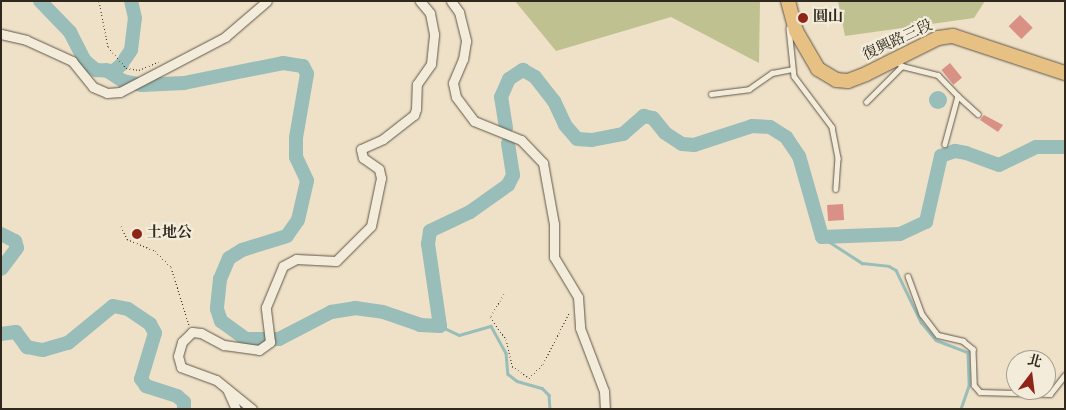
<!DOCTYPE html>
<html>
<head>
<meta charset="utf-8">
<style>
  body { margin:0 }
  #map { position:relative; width:1066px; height:410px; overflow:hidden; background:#eee1c7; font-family:"Old Standard TT","Noto Serif TC",serif }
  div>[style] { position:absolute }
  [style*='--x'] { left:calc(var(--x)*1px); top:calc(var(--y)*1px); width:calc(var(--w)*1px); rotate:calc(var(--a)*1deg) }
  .green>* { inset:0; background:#c0c191 }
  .water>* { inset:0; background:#99bdb9 }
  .round { border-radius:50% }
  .stream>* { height:2.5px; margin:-1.25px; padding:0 1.25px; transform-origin:1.25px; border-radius:1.25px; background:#99bdb9 }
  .river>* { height:14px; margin:-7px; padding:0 7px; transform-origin:7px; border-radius:7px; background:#99bdb9 }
  .building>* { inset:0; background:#d99186; transform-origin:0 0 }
  .path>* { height:1px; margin-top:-0.5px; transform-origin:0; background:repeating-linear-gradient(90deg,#31281d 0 1px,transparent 0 3.5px) }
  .roads { filter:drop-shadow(0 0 1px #605648) drop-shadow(0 0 1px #605648) }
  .service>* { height:4.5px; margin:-2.25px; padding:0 2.25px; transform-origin:2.25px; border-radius:2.25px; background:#f4ecdb }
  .minor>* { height:9px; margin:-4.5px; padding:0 4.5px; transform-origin:4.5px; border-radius:4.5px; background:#f4ecdb }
  .primary>* { height:14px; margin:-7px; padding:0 7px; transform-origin:7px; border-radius:7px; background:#e7c084 }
  .dots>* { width:14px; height:14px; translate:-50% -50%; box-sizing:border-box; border:2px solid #f4ecdb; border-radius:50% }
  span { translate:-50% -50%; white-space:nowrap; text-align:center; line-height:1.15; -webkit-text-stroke:4.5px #f4ecdb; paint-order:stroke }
  .poi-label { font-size:15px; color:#31281d; font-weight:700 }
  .left { translate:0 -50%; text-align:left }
  .street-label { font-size:15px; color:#31281d }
  .frame { position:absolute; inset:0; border:2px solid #31281d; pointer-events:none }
  .north { position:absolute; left:1006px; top:350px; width:50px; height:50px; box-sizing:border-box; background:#f4ecdb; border:1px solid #a69e8f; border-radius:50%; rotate:15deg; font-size:14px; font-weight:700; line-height:20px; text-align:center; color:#31281d }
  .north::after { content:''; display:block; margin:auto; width:18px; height:22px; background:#8f2418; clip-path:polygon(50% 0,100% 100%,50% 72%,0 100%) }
</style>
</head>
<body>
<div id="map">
  <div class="green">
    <div style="clip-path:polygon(515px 1px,760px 1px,759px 63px,671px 17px,556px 51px)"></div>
    <div style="clip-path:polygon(838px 1px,985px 1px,974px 18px,845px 36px)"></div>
  </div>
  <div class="water">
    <div class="round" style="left:929px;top:91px;width:18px;height:18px"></div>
  </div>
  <div class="stream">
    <div style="--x:822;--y:237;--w:48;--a:33"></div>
    <div style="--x:862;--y:263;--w:27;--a:6"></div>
    <div style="--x:889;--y:266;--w:8;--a:30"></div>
    <div style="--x:896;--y:270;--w:58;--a:64.3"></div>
    <div style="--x:921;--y:322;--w:23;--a:50"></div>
    <div style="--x:936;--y:340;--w:34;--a:21"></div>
    <div style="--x:968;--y:352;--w:34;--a:88"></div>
    <div style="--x:969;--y:386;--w:24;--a:109"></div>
    <div style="--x:440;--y:326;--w:21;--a:25"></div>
    <div style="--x:459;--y:335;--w:33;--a:-16"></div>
    <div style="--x:491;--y:326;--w:31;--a:61"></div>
    <div style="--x:506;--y:353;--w:21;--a:85"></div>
    <div style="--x:508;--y:374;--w:11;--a:38"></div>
    <div style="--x:517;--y:381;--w:26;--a:16"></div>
    <div style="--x:542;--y:388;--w:10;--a:45"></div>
    <div style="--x:549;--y:395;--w:14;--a:86"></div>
  </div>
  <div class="river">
    <div style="--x:40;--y:1;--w:43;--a:45.9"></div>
    <div style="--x:70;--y:32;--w:31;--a:63"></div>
    <div style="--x:84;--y:60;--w:16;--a:40"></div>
    <div style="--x:96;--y:70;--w:18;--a:3"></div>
    <div style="--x:114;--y:71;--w:11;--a:-41"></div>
    <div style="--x:125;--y:59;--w:11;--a:-56"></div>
    <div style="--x:131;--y:50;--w:32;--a:-83"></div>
    <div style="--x:135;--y:18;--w:17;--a:-103"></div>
    <div style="--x:106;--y:70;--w:20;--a:33"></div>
    <div style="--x:123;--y:81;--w:19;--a:12"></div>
    <div style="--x:142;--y:85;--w:42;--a:-2.7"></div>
    <div style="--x:184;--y:83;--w:101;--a:-11.4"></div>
    <div style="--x:283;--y:63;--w:20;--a:9"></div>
    <div style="--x:303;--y:66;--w:9;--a:63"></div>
    <div style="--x:307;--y:74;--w:65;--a:99.8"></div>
    <div style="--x:296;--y:138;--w:19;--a:90"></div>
    <div style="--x:296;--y:157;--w:26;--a:65"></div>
    <div style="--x:307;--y:181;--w:40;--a:103"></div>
    <div style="--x:298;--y:220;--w:19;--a:125"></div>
    <div style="--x:287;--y:236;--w:47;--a:162.7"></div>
    <div style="--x:242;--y:250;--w:15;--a:148"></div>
    <div style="--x:229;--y:258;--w:23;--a:113"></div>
    <div style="--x:220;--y:279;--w:30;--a:96"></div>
    <div style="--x:217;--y:309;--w:13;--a:72"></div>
    <div style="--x:221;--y:321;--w:31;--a:36"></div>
    <div style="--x:246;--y:339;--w:33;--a:0"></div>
    <div style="--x:279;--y:339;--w:59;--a:-27.4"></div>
    <div style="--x:331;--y:312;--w:24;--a:-9"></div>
    <div style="--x:355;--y:308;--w:28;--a:8"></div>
    <div style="--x:383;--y:312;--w:39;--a:19"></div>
    <div style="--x:420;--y:325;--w:20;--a:3"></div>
    <div style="--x:440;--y:326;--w:83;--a:-98.3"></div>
    <div style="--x:428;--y:244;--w:13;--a:-81"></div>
    <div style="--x:430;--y:231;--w:44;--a:-25.4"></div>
    <div style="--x:470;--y:212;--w:47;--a:-35.4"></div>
    <div style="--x:508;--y:185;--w:11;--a:-63"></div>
    <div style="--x:513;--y:175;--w:32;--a:-99"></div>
    <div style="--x:506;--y:128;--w:31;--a:-99"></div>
    <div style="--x:501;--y:97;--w:20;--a:-66"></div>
    <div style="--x:509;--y:79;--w:17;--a:-33"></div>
    <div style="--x:523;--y:70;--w:14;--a:30"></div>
    <div style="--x:535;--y:77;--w:31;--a:52"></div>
    <div style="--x:554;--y:101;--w:26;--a:65"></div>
    <div style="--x:565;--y:125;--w:18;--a:49"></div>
    <div style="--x:577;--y:139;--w:15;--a:4"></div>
    <div style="--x:592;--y:140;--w:32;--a:-11"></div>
    <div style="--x:623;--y:134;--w:28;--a:-41"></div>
    <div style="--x:644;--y:116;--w:9;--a:13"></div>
    <div style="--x:653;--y:118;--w:19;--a:51"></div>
    <div style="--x:665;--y:133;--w:20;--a:33"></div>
    <div style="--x:682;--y:144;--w:12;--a:5"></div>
    <div style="--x:694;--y:145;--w:61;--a:-18.1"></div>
    <div style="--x:752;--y:126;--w:18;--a:3"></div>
    <div style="--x:770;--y:127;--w:19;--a:32"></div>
    <div style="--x:786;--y:137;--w:23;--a:56"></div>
    <div style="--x:799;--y:156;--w:84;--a:74.1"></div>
    <div style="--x:822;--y:237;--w:78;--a:-2.2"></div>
    <div style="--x:900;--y:234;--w:29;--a:-25"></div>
    <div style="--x:926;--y:222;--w:68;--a:-77.2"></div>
    <div style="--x:941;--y:156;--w:15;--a:-20"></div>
    <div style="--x:955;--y:151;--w:11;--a:10"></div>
    <div style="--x:966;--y:153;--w:35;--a:20"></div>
    <div style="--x:999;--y:165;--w:41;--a:-25.9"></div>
    <div style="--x:1036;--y:147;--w:29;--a:0"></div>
    <div style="--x:1;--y:234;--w:16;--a:27"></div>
    <div style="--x:15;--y:241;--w:7;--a:74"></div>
    <div style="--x:17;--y:248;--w:26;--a:127"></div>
    <div style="--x:1;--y:334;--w:15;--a:-8"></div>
    <div style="--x:16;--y:332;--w:19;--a:54"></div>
    <div style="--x:27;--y:347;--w:16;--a:11"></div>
    <div style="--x:43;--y:350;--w:26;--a:-16"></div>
    <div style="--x:68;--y:343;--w:58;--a:-39.4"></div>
    <div style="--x:113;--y:306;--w:15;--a:11"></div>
    <div style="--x:128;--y:309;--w:27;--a:34"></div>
    <div style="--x:150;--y:324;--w:10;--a:61"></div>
    <div style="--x:155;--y:333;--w:48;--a:106.9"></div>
    <div style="--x:141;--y:379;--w:9;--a:54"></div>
    <div style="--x:146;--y:386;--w:33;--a:18"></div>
    <div style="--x:177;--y:396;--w:9;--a:41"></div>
    <div style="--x:184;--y:402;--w:7;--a:90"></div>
  </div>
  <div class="building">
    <div style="left:1020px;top:15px;width:18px;height:16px;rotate:45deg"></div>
    <div style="left:950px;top:63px;width:19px;height:11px;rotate:51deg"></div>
    <div style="clip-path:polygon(984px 115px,1003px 125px,998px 132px,980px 120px)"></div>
    <div style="left:843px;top:204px;width:16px;height:16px;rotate:86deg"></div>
  </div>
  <div class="path">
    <div style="--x:99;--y:1;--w:47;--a:78.9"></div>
    <div style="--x:108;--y:47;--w:28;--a:49"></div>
    <div style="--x:126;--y:68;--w:13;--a:9"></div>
    <div style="--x:139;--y:70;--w:21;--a:-23"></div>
    <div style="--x:121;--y:226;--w:14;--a:65"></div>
    <div style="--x:127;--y:239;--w:30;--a:23"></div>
    <div style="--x:155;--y:251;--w:23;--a:45"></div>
    <div style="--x:171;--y:267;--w:61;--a:72.8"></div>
    <div style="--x:504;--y:294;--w:27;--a:121"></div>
    <div style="--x:490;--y:317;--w:27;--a:54"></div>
    <div style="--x:506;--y:339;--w:28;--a:77"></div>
    <div style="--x:512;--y:366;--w:21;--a:35"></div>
    <div style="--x:529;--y:378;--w:20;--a:-45"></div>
    <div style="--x:543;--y:364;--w:59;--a:-63"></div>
  </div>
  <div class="roads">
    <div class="service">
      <div style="--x:789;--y:28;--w:48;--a:84.1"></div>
      <div style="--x:794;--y:76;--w:64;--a:53.3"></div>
      <div style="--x:832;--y:127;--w:32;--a:79"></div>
      <div style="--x:838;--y:158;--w:31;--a:94"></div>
      <div style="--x:898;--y:62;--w:6;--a:45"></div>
      <div style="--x:902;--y:66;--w:37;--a:14"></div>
      <div style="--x:938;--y:75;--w:29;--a:46"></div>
      <div style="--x:958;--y:96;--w:50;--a:105.2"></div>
      <div style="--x:711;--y:94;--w:38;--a:-7"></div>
      <div style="--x:749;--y:89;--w:28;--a:-35"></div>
      <div style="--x:772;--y:73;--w:20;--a:-11"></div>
      <div style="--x:958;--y:96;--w:27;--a:42"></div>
      <div style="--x:866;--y:102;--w:51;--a:-45"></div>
      <div style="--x:908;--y:276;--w:40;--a:69.8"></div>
      <div style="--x:922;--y:314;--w:26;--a:53"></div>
      <div style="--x:938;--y:335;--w:26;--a:13"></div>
      <div style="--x:963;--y:341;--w:13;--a:39"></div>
      <div style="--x:973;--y:349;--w:36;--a:88"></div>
      <div style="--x:974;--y:385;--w:9;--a:49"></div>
      <div style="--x:980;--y:392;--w:70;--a:1.6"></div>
      <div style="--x:1050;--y:394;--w:24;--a:-52"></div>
    </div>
    <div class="minor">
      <div style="--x:451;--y:1;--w:14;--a:54"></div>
      <div style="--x:459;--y:12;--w:30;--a:76"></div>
      <div style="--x:466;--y:41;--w:18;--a:99"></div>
      <div style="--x:463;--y:59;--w:26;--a:113"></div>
      <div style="--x:453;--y:83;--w:14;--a:78"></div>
      <div style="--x:456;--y:97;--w:30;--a:53"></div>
      <div style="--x:474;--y:121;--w:51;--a:22"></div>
      <div style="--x:521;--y:140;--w:32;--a:46"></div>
      <div style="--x:543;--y:163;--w:62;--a:79.8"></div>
      <div style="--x:554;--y:224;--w:33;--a:90"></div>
      <div style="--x:554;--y:257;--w:47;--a:59"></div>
      <div style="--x:578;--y:297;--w:31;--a:86"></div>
      <div style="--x:580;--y:328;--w:67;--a:69.1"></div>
      <div style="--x:604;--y:391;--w:18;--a:87"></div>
      <div style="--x:1;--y:34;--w:26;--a:13"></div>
      <div style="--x:26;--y:40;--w:51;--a:24.5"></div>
      <div style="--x:72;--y:61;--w:33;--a:51"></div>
      <div style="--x:93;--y:87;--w:15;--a:23"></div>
      <div style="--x:107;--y:93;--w:13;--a:-4"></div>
      <div style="--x:120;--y:92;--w:119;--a:-27.6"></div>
      <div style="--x:225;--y:37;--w:55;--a:-40.6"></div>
      <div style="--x:227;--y:389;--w:22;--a:66"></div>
      <div style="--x:252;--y:409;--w:46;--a:-141.1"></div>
      <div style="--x:216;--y:380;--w:37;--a:-160"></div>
      <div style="--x:181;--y:367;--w:11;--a:-105"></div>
      <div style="--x:178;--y:356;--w:15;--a:-74"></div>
      <div style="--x:182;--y:342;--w:14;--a:-45"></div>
      <div style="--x:192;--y:332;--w:9;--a:6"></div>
      <div style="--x:201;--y:333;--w:26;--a:28"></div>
      <div style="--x:224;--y:345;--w:35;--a:8"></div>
      <div style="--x:259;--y:350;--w:14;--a:-36"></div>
      <div style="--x:270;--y:342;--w:35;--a:-97"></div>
      <div style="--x:266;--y:307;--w:44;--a:-67.5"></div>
      <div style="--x:283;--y:266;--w:15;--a:-28"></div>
      <div style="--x:296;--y:259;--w:40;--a:2.9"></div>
      <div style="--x:336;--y:261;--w:49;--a:-45"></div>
      <div style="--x:371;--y:226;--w:49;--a:-78.2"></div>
      <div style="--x:381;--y:178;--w:9;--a:-103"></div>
      <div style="--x:379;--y:169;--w:19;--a:-145"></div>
      <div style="--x:363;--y:158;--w:9;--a:-103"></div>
      <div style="--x:361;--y:149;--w:24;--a:-24"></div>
      <div style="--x:383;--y:139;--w:39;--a:-38"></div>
      <div style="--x:414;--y:115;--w:6;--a:-72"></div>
      <div style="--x:416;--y:109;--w:25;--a:-88"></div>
      <div style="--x:417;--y:84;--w:24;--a:-55"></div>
      <div style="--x:431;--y:64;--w:30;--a:-84"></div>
      <div style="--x:434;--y:34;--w:21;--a:-101"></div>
      <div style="--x:430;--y:13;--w:16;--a:-130"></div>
    </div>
    <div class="primary">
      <div style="--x:788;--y:1;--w:31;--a:75"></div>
      <div style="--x:796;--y:31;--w:44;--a:59.9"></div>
      <div style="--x:818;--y:69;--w:21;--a:31"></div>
      <div style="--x:836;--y:80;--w:12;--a:5"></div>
      <div style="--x:848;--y:81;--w:19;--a:-21"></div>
      <div style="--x:866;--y:74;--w:80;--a:-26.6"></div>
      <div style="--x:938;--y:38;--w:15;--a:-8"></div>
      <div style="--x:953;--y:36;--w:118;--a:18.3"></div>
    </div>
  </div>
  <div class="dots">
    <div style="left:803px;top:18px;background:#8f2418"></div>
    <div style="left:137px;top:234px;background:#8f2418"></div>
  </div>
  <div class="poi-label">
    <span class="left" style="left:813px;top:18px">圓山</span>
    <span class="left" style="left:147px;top:234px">土地公</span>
  </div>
  <div class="street-label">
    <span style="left:898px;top:41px;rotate:-25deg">復興路三段</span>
  </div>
  <div class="frame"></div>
  <div class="north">北</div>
</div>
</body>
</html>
